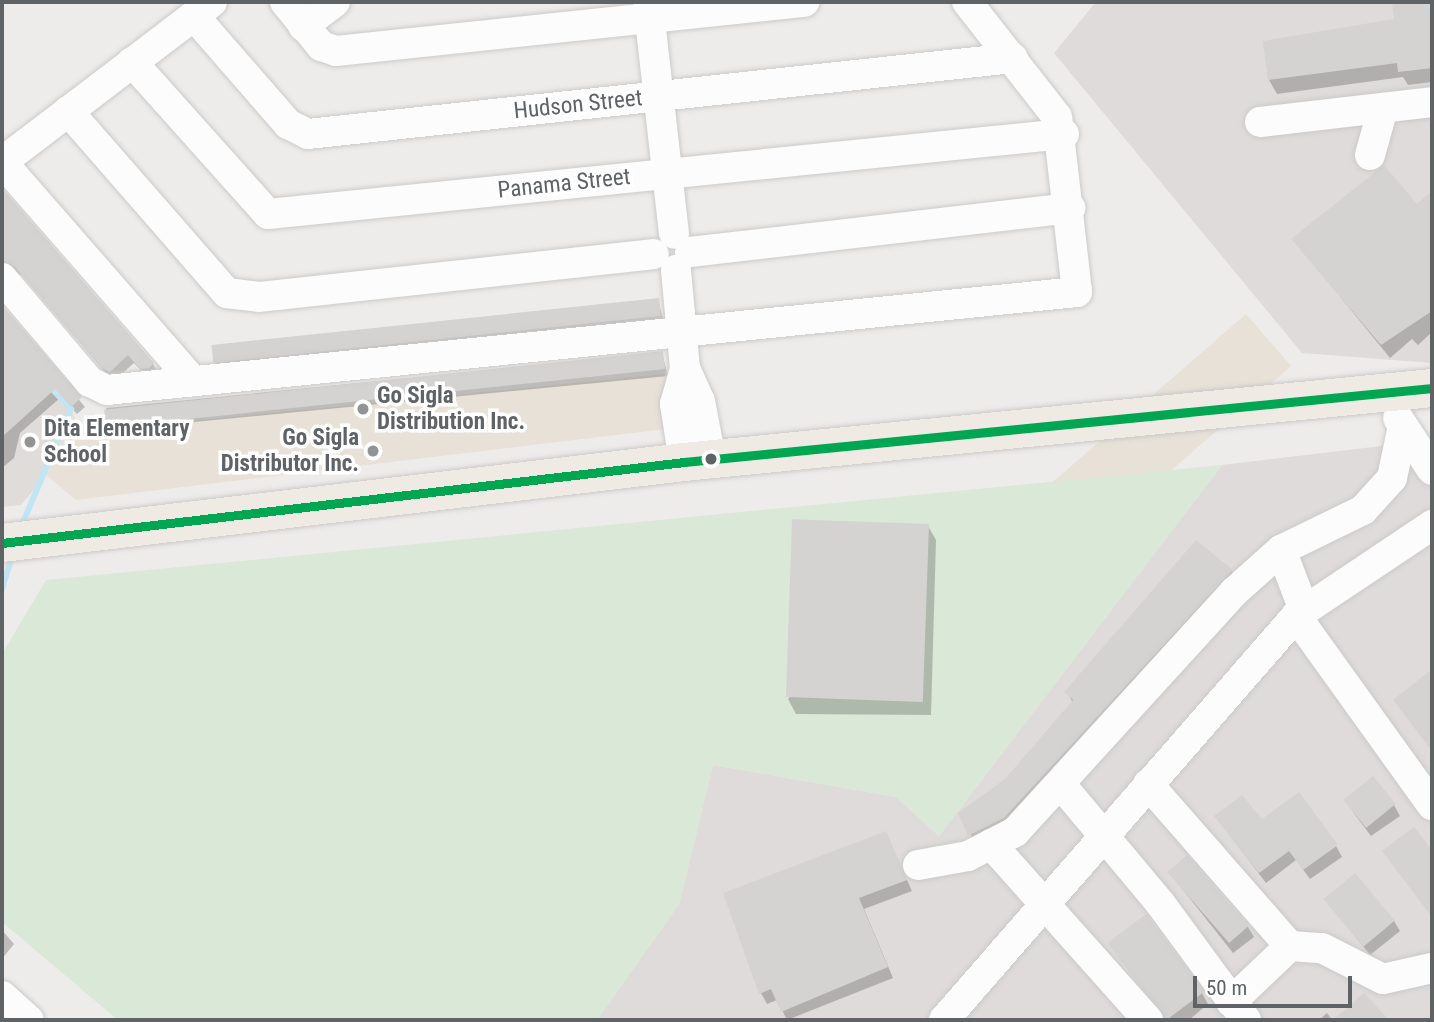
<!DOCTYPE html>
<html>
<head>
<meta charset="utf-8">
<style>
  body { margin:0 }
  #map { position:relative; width:1434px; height:1022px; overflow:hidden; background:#eeecea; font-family:"Roboto Condensed",sans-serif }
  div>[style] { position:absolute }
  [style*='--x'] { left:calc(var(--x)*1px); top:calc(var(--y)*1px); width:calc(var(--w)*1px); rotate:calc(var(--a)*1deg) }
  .commercial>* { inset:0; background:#e7e1d8; transform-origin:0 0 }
  .industrial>* { inset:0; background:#dedbda }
  .education>* { inset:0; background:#dfdcda }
  .green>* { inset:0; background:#dae8d7 }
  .shadow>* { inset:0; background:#0003 }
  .stream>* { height:6px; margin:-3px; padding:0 3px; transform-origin:3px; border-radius:3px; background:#c2e5f4 }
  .building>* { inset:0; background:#d5d3d2; transform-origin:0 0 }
  .roads { filter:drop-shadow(0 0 2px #cbcac9) drop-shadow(0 0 2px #cbcac9) }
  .minor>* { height:30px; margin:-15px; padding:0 15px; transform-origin:15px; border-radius:15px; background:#fcfcfc }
  .highway>* { height:38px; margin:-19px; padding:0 19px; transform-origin:19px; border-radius:19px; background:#efeae4 }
  .bus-1>* { height:9px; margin:-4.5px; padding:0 4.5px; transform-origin:4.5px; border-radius:4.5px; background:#00a651 }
  .dots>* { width:19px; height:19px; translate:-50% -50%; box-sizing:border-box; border:4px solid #fff; border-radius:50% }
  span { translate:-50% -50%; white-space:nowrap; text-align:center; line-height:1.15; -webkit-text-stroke:7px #fff; paint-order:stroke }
  .street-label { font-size:23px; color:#5f6366 }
  .poi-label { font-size:23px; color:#5f6366; font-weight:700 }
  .left { translate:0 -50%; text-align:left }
  .right { translate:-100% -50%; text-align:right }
  .frame { position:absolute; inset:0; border:4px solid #5f6366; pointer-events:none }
  .scale { position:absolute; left:1193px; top:976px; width:159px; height:32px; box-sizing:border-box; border:4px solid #5f6366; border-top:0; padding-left:9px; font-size:21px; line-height:24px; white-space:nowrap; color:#5f6366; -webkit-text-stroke:5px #fff; paint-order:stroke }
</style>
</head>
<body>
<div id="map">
  <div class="commercial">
    <div style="left:1246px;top:314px;width:69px;height:545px;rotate:49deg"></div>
    <div style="clip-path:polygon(665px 374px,666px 429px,76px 500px,46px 475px,71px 409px,81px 432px)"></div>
  </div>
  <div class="industrial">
    <div style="clip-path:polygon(1096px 2px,1432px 2px,1432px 363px,1302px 353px,1054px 53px)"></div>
    <div style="clip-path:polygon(1432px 440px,1432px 1020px,597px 1020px,679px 904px,713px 765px,896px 797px,939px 836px,1222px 465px)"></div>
  </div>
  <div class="education">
    <div style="clip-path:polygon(2px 332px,71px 409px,46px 475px,21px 505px,2px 507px)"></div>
  </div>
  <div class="green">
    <div style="clip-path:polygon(1222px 465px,939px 836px,896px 797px,713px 765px,679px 904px,597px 1020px,118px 1020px,2px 922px,2px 654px,46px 580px)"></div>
  </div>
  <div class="shadow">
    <div style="clip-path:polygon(1394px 2px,1432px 2px,1432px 82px,1408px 85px,1403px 77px,1277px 94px,1269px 80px,1396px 20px)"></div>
    <div style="clip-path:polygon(2px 191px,153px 364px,158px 373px,147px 377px,134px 363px,115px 380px,108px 376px,22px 275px,2px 271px)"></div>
    <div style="clip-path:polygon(1432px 193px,1432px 332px,1418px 345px,1412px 339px,1390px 358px,1294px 240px,1417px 206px)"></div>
    <div style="clip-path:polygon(658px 300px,664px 323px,218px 368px,214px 361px)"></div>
    <div style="clip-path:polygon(2px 307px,85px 407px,77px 414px,61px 397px,20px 433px,14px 458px,2px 468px,2px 360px,16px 348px,2px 332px)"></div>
    <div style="clip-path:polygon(662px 353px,668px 376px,111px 430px,107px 423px,106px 408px)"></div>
    <div style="clip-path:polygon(928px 526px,936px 540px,931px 715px,796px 714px,788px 699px)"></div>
    <div style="clip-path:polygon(1231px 571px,1237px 581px,1010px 828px,976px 846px,961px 814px,1007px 780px,1073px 703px,1067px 692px)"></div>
    <div style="clip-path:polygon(1394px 805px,1400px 816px,1371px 836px,1353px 812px)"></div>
    <div style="clip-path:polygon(1216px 817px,1262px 822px,1336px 846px,1342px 857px,1310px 879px,1296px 860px,1266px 883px)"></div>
    <div style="clip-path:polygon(891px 844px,912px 891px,864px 909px,893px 978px,787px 1020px,777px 1000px,767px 1004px,761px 993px)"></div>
    <div style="clip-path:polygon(1169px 872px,1248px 927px,1254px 937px,1233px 953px)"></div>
    <div style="clip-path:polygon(1324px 898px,1394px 921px,1400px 931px,1370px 955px)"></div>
    <div style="clip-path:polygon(2px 930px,14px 944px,2px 959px)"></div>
    <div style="clip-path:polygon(1112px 945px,1202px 993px,1208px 1004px,1189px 1020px,1172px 1020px)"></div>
    <div style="clip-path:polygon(1327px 1013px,1332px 1020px,1319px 1020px)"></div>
  </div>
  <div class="stream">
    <div style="--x:21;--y:527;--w:128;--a:-67"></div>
    <div style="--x:71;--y:409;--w:33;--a:-133"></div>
    <div style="--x:2;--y:589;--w:37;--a:-73"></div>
  </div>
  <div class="building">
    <div style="clip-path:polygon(1392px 2px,1432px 2px,1432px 68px,1398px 72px,1397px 63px,1268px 80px,1263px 41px,1394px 19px)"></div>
    <div style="clip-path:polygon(1384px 165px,1417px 204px,1432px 191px,1432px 311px,1381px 345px,1291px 239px)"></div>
    <div style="clip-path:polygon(2px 188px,154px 363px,149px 368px,140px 369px,128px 355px,110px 372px,101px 368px,15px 267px,2px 261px)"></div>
    <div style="left:659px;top:298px;width:18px;height:450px;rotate:84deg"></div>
    <div style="clip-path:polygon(2px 305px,82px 397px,71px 407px,55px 389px,2px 437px)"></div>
    <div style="left:663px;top:351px;width:18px;height:562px;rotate:84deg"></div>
    <div style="left:929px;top:524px;width:178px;height:137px;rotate:92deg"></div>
    <div style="clip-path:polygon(1196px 540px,1233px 570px,1004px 818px,968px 836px,958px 813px,1005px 779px,1073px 700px,1064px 692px)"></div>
    <div style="clip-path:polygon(1432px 669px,1432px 751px,1393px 700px)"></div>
    <div style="left:1373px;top:776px;width:36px;height:38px;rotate:51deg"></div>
    <div style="clip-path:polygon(1299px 792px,1338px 845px,1303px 870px,1289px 851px,1259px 873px,1214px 816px,1242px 795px,1262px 819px)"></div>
    <div style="clip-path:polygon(1414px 827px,1432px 850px,1432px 917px,1382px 851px)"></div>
    <div style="clip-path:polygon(886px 831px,907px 880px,859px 898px,888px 967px,781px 1012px,771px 989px,759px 994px,723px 893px)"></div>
    <div style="left:1187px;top:855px;width:94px;height:26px;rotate:49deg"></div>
    <div style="left:1355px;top:873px;width:62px;height:41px;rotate:50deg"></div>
    <div style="left:1146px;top:914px;width:97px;height:48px;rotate:53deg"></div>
    <div style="clip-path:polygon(1364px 993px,1389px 1020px,1333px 1020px)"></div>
  </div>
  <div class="roads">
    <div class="minor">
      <div style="--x:285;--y:2;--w:57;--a:50.7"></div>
      <div style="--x:321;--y:46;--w:16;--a:18"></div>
      <div style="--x:336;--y:51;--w:471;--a:-6"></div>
      <div style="--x:648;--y:2;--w:233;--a:83.6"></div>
      <div style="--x:194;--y:16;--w:143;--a:49"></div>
      <div style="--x:288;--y:124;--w:22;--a:27"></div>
      <div style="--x:308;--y:134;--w:709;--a:-6.15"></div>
      <div style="--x:303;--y:26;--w:40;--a:-37"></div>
      <div style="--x:132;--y:62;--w:204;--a:48.2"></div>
      <div style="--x:268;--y:214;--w:800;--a:-5.74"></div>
      <div style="--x:68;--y:111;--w:242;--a:48.9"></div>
      <div style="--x:227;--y:293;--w:32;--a:7"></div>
      <div style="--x:259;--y:297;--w:397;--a:-6.2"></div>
      <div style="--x:1260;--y:122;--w:173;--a:-6.6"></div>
      <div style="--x:1370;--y:155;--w:49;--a:-74.5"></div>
      <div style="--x:2;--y:162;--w:291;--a:48.9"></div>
      <div style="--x:2;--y:162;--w:264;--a:-37.3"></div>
      <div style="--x:690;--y:252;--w:383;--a:-6.6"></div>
      <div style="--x:676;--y:270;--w:98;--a:84.8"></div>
      <div style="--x:685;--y:368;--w:36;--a:66"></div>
      <div style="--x:700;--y:401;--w:59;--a:79.3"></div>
      <div style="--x:2;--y:278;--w:136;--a:49.8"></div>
      <div style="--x:90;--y:382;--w:19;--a:25"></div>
      <div style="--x:107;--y:390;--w:975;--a:-5.77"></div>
      <div style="--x:1077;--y:292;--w:176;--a:-96.5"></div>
      <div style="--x:1057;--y:117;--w:146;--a:-128"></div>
      <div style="--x:1398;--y:418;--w:62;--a:56.8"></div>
      <div style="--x:684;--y:462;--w:59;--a:-98.8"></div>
      <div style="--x:675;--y:404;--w:37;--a:-74"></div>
      <div style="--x:1281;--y:550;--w:64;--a:69"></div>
      <div style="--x:1296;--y:616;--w:233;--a:54.3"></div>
      <div style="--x:1148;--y:784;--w:215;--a:48.8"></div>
      <div style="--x:1290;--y:946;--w:32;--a:4"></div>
      <div style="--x:1322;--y:948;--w:68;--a:26.9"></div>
      <div style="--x:1383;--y:979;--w:50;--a:-12.7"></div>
      <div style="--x:1063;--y:787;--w:151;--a:50.1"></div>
      <div style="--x:1160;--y:903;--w:145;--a:53.7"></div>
      <div style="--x:991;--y:844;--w:236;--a:48.3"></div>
      <div style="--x:918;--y:865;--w:51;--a:-10.2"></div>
      <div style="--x:968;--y:856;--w:53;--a:-27.1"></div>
      <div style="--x:1015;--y:832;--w:325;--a:-47.6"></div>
      <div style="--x:1234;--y:592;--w:63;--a:-41.8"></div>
      <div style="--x:1281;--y:550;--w:91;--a:-26"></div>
      <div style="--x:1363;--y:510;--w:43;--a:-47.8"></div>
      <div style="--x:1392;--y:478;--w:53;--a:-78.1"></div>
      <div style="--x:2;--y:996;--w:36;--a:42"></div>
      <div style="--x:1231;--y:1002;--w:81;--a:-43.5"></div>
      <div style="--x:944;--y:1020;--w:536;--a:-48.93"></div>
      <div style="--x:1296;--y:616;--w:164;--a:-33.8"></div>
    </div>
    <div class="highway">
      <div style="--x:2;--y:543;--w:687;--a:-6.77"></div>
      <div style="--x:684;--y:462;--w:752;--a:-5.65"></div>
    </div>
  </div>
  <div class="bus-1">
    <div style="--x:2;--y:543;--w:687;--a:-6.77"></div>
    <div style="--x:684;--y:462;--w:752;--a:-5.65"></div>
  </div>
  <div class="dots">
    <div style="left:363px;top:409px;background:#919394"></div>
    <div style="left:30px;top:442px;background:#919394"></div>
    <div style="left:373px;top:451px;background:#919394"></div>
    <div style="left:711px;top:459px;background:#5f6366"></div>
  </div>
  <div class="street-label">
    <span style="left:578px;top:105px;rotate:-6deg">Hudson Street</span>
    <span style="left:564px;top:184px;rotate:-6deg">Panama Street</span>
  </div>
  <div class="poi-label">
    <span class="left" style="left:377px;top:409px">Go Sigla<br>Distribution Inc.</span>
    <span class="left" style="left:44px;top:442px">Dita Elementary<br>School</span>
    <span class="right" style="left:359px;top:451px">Go Sigla<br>Distributor Inc.</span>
  </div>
  <div class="frame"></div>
  <div class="scale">50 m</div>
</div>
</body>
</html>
